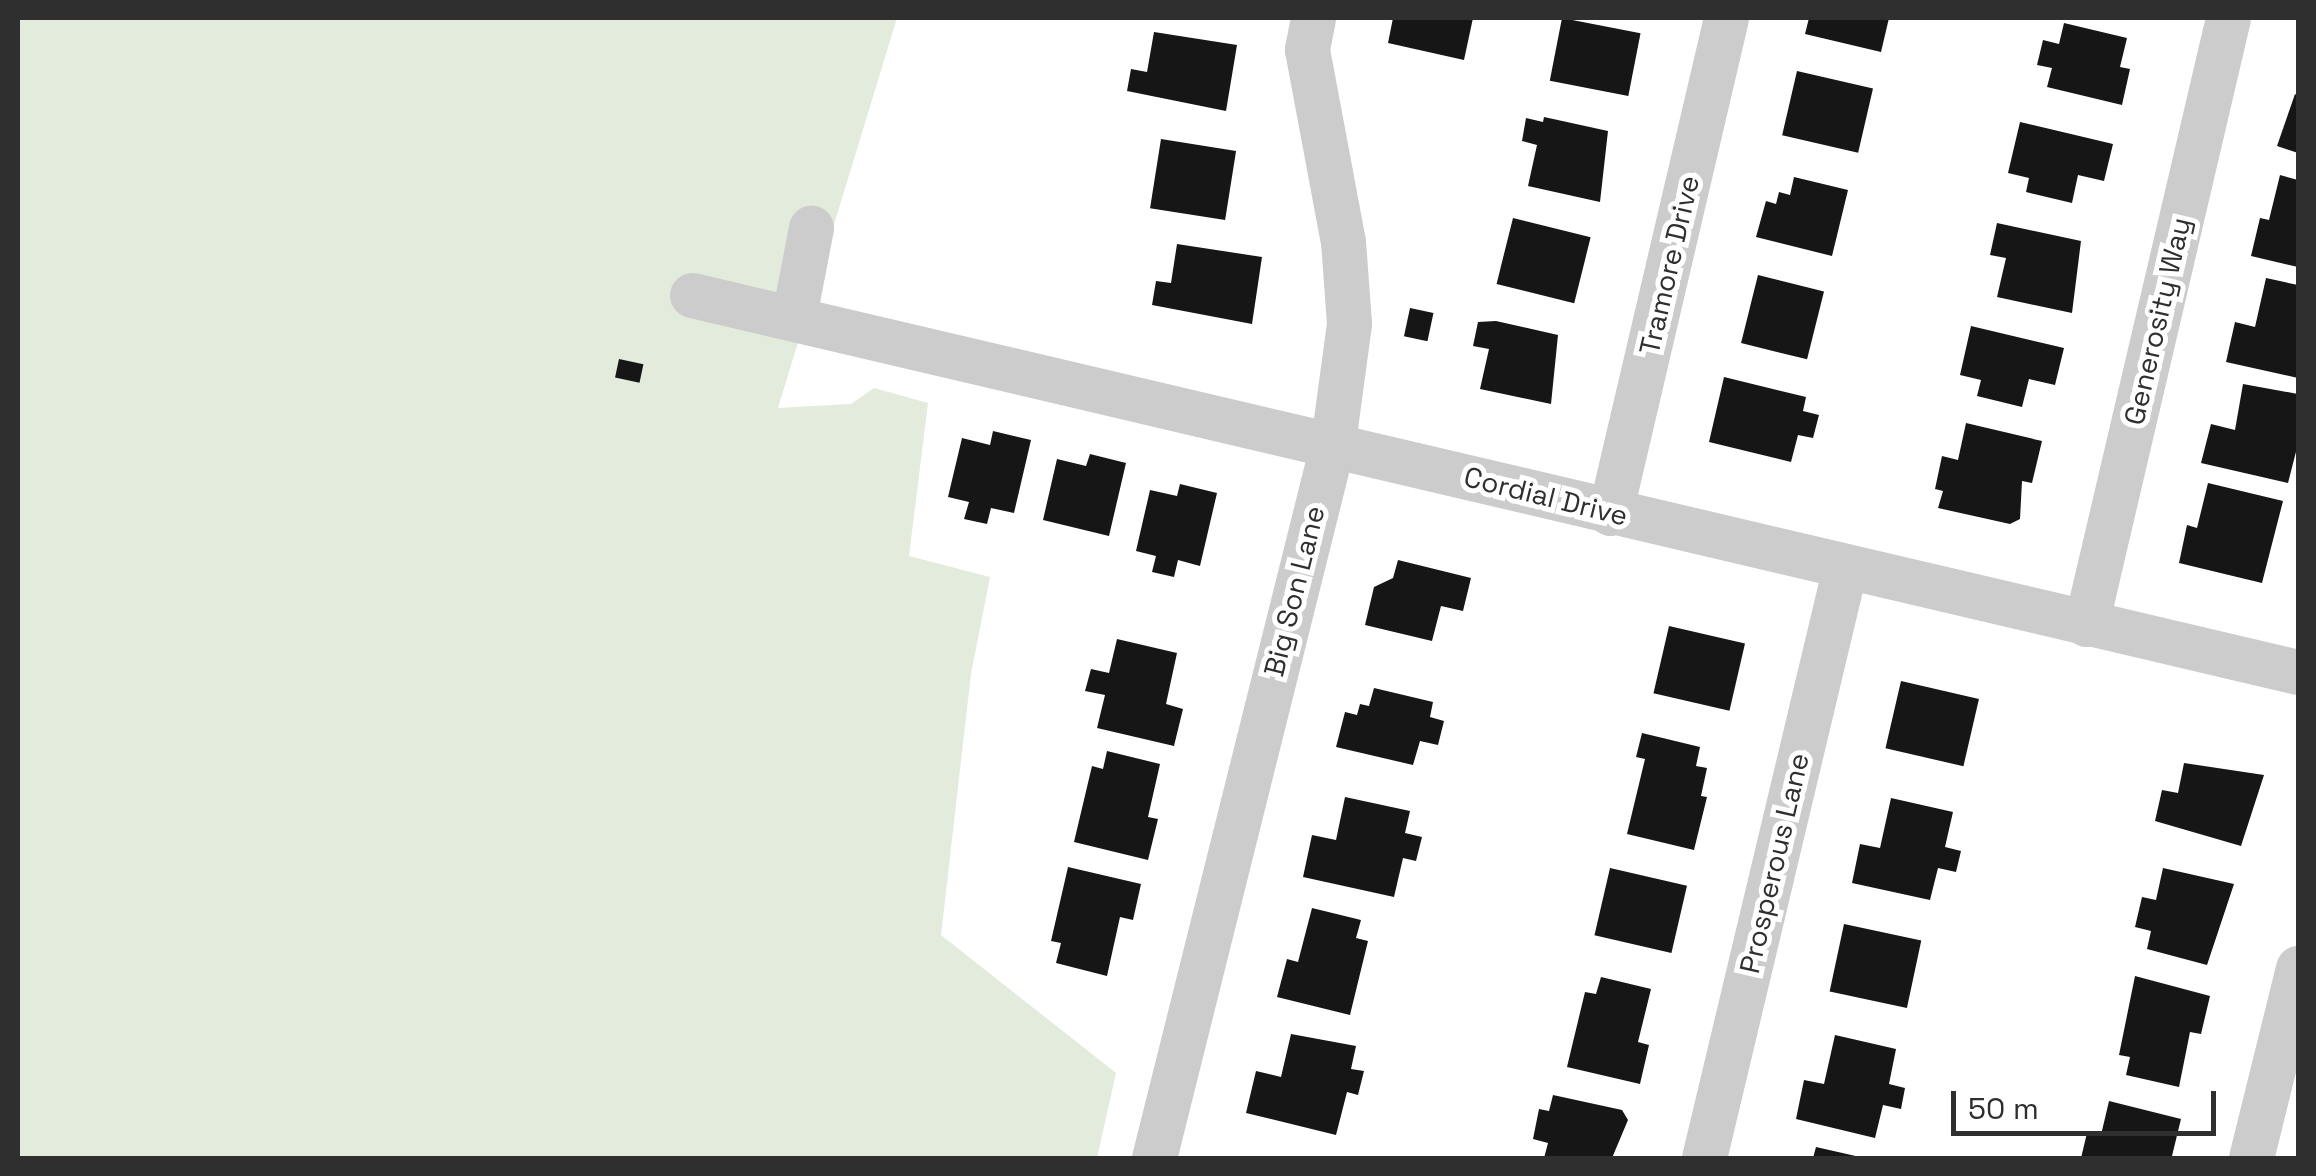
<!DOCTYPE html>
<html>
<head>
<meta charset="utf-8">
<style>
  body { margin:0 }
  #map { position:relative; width:2316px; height:1176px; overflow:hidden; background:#fff; font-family:"Space Grotesk",sans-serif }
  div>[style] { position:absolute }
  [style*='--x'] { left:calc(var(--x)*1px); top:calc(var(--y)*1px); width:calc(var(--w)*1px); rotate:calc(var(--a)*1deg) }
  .green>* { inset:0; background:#e3ebdd }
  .building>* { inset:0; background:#161616; transform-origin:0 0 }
  .minor>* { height:45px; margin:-22.5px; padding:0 22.5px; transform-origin:22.5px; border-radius:22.5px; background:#ccc }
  span { translate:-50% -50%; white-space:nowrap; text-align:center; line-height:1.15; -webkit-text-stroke:10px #fff; paint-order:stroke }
  .street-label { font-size:28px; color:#2f2f2f }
  .frame { position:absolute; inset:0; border:20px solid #2f2f2f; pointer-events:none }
  .scale { position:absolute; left:1951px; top:1091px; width:265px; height:45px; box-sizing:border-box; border:5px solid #2f2f2f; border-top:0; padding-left:12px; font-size:30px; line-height:35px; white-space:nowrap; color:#2f2f2f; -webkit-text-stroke:8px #fff; paint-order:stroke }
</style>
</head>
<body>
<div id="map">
  <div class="green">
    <div style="clip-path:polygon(18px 18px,897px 18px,778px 408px,851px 404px,874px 388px,928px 403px,909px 556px,990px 577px,971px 674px,941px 935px,1116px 1073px,1097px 1158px,18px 1158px)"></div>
  </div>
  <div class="building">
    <div style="clip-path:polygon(1393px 18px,1473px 18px,1464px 60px,1388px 43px)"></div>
    <div style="left:1562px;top:18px;width:80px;height:64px;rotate:11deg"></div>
    <div style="clip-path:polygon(1809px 18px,1889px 18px,1881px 52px,1805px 34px)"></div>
    <div style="clip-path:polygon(2064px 23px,2127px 38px,2120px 67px,2130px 69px,2122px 105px,2047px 87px,2052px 68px,2037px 65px,2043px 40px,2059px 44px)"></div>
    <div style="clip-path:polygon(1154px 32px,1237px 45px,1226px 111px,1127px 91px,1131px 69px,1147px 72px)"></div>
    <div style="left:1797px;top:71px;width:78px;height:66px;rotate:13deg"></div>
    <div style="clip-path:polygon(2295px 94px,2298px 96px,2298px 153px,2277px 146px)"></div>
    <div style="clip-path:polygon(1544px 117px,1608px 131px,1600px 202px,1528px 186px,1537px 145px,1522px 141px,1526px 118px,1543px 122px)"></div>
    <div style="clip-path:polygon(2020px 122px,2113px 144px,2104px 181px,2078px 175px,2072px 203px,2026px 192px,2029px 178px,2008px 173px)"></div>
    <div style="left:1161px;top:139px;width:76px;height:70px;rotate:9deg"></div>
    <div style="clip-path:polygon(2280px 175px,2298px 180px,2298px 267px,2251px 256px,2260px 218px,2269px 220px)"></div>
    <div style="clip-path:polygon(1794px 177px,1848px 190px,1832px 256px,1756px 237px,1766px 201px,1776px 204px,1779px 192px,1790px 195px)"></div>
    <div style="left:1513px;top:218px;width:80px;height:68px;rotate:14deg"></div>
    <div style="clip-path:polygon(1997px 223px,2081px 241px,2072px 313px,1997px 297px,2006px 258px,1990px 255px)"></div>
    <div style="clip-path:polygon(1177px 244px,1262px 257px,1252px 324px,1152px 305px,1156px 281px,1171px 283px)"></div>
    <div style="left:1758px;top:275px;width:68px;height:70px;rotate:14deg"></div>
    <div style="clip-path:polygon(2266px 278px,2298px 285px,2298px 378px,2226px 362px,2235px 322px,2255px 327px)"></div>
    <div style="left:1410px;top:308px;width:24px;height:29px;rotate:12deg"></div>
    <div style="clip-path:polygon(1496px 321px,1558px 335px,1551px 404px,1480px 389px,1489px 349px,1473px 346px,1478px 322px)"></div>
    <div style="clip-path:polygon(1971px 326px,2064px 348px,2055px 385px,2029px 379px,2022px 407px,1977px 396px,1981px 380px,1960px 375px)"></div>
    <div style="left:619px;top:359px;width:25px;height:19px;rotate:12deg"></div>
    <div style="clip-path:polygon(1724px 377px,1806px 397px,1803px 411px,1819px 415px,1813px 438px,1798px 435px,1791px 462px,1709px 442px)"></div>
    <div style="clip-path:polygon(2243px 384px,2298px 394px,2298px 444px,2288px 483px,2201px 463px,2211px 424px,2235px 430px)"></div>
    <div style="clip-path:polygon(1966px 423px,2042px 441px,2032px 483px,2022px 481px,2020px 519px,2010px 524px,1938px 508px,1943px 491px,1935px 489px,1942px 456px,1958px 460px)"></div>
    <div style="clip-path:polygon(993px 431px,1031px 440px,1014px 513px,991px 508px,987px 524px,964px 519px,969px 502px,948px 497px,962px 438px,990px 445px)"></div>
    <div style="clip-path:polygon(1090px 454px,1126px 463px,1109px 536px,1043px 520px,1057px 459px,1086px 466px)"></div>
    <div style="clip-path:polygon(2208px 483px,2283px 501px,2262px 583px,2179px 563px,2187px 525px,2197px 528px)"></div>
    <div style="clip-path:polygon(1180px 484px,1217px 493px,1200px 566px,1178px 560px,1174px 577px,1152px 572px,1156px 556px,1136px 551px,1150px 490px,1177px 496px)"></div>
    <div style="clip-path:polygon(1398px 560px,1471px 578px,1463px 611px,1441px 606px,1432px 641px,1365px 625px,1374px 587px,1393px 578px)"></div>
    <div style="left:1669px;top:626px;width:78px;height:69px;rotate:13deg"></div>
    <div style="clip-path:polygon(1117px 639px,1177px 653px,1166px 704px,1183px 709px,1174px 746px,1097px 728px,1105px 695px,1085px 691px,1091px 669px,1109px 673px)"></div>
    <div style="left:1901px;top:681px;width:80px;height:69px;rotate:13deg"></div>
    <div style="clip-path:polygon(1374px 688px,1433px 702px,1430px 717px,1444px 721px,1438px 745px,1420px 741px,1413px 765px,1336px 747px,1345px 712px,1357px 715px,1360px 704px,1369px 706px)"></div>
    <div style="clip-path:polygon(1642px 733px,1700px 747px,1696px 766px,1707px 768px,1701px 796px,1707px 797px,1694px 850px,1627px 834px,1645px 759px,1636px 757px)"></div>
    <div style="clip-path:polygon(1107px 751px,1160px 764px,1148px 817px,1158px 819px,1148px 860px,1074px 842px,1092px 766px,1103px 769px)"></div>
    <div style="clip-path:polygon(2184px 763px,2264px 775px,2241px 846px,2155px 821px,2162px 790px,2178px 793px)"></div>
    <div style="clip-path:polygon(1345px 797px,1410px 811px,1405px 833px,1422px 837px,1416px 861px,1403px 858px,1394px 897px,1303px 877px,1312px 835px,1336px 840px)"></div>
    <div style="clip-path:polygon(1891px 798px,1953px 812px,1945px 847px,1961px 851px,1956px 872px,1938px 868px,1930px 900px,1852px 883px,1860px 844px,1880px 848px)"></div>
    <div style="clip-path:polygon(1068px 867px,1141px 884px,1133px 920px,1120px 917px,1107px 976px,1056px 963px,1061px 943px,1051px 941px)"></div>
    <div style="left:1610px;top:868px;width:79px;height:69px;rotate:13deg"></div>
    <div style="clip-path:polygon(2163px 868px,2234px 884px,2207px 965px,2147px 949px,2151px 931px,2135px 927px,2142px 897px,2156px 900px)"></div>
    <div style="clip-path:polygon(1312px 908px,1361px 920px,1356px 938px,1368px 941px,1350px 1015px,1277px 997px,1287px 959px,1298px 962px)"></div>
    <div style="left:1844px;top:924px;width:79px;height:69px;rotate:12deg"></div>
    <div style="clip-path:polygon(2135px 976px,2210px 996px,2201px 1034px,2190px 1032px,2179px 1087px,2126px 1075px,2130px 1057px,2119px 1055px)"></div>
    <div style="clip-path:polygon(1601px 977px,1651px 989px,1638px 1042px,1649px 1045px,1640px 1084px,1567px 1067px,1585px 992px,1596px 994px)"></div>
    <div style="clip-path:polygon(1291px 1034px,1356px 1046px,1351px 1069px,1364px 1071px,1358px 1095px,1347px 1092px,1336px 1135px,1246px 1113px,1256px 1071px,1281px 1077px)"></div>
    <div style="clip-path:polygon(1835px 1035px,1896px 1049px,1889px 1084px,1905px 1088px,1901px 1109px,1883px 1105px,1875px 1138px,1796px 1119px,1804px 1080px,1824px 1084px)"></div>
    <div style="clip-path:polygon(1553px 1095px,1622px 1110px,1628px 1120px,1612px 1158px,1544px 1158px,1548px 1143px,1533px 1139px,1539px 1109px,1549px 1111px)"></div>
    <div style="clip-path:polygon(2109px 1101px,2181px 1119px,2172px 1156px,2081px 1158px,2087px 1133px,2101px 1135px)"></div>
    <div style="clip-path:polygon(1816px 1147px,1860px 1157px,1860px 1158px,1813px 1158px)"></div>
  </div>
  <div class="minor">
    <div style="--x:692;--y:295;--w:1650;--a:13.21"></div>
    <div style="--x:794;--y:316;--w:90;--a:-79.1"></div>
    <div style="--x:1610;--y:513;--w:508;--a:-76.81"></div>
    <div style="--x:2086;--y:624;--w:622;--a:-76.81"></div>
    <div style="--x:1154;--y:1158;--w:738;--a:-75.96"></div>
    <div style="--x:1333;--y:442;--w:120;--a:-82.3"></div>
    <div style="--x:1349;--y:323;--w:81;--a:-94.2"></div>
    <div style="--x:1343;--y:242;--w:196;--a:-100.6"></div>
    <div style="--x:1307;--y:49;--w:32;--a:-79"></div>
    <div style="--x:1704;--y:1158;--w:608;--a:-76.58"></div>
    <div style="--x:2251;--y:1158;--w:196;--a:-76.1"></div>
  </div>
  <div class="street-label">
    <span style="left:1669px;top:265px;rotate:-77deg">Tramore Drive</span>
    <span style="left:2157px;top:321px;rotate:-77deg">Generosity Way</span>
    <span style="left:1546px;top:496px;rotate:14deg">Cordial Drive</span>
    <span style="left:1294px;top:591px;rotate:-76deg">Big Son Lane</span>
    <span style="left:1774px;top:863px;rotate:-77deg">Prosperous Lane</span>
  </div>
  <div class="frame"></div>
  <div class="scale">50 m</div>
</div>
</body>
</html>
